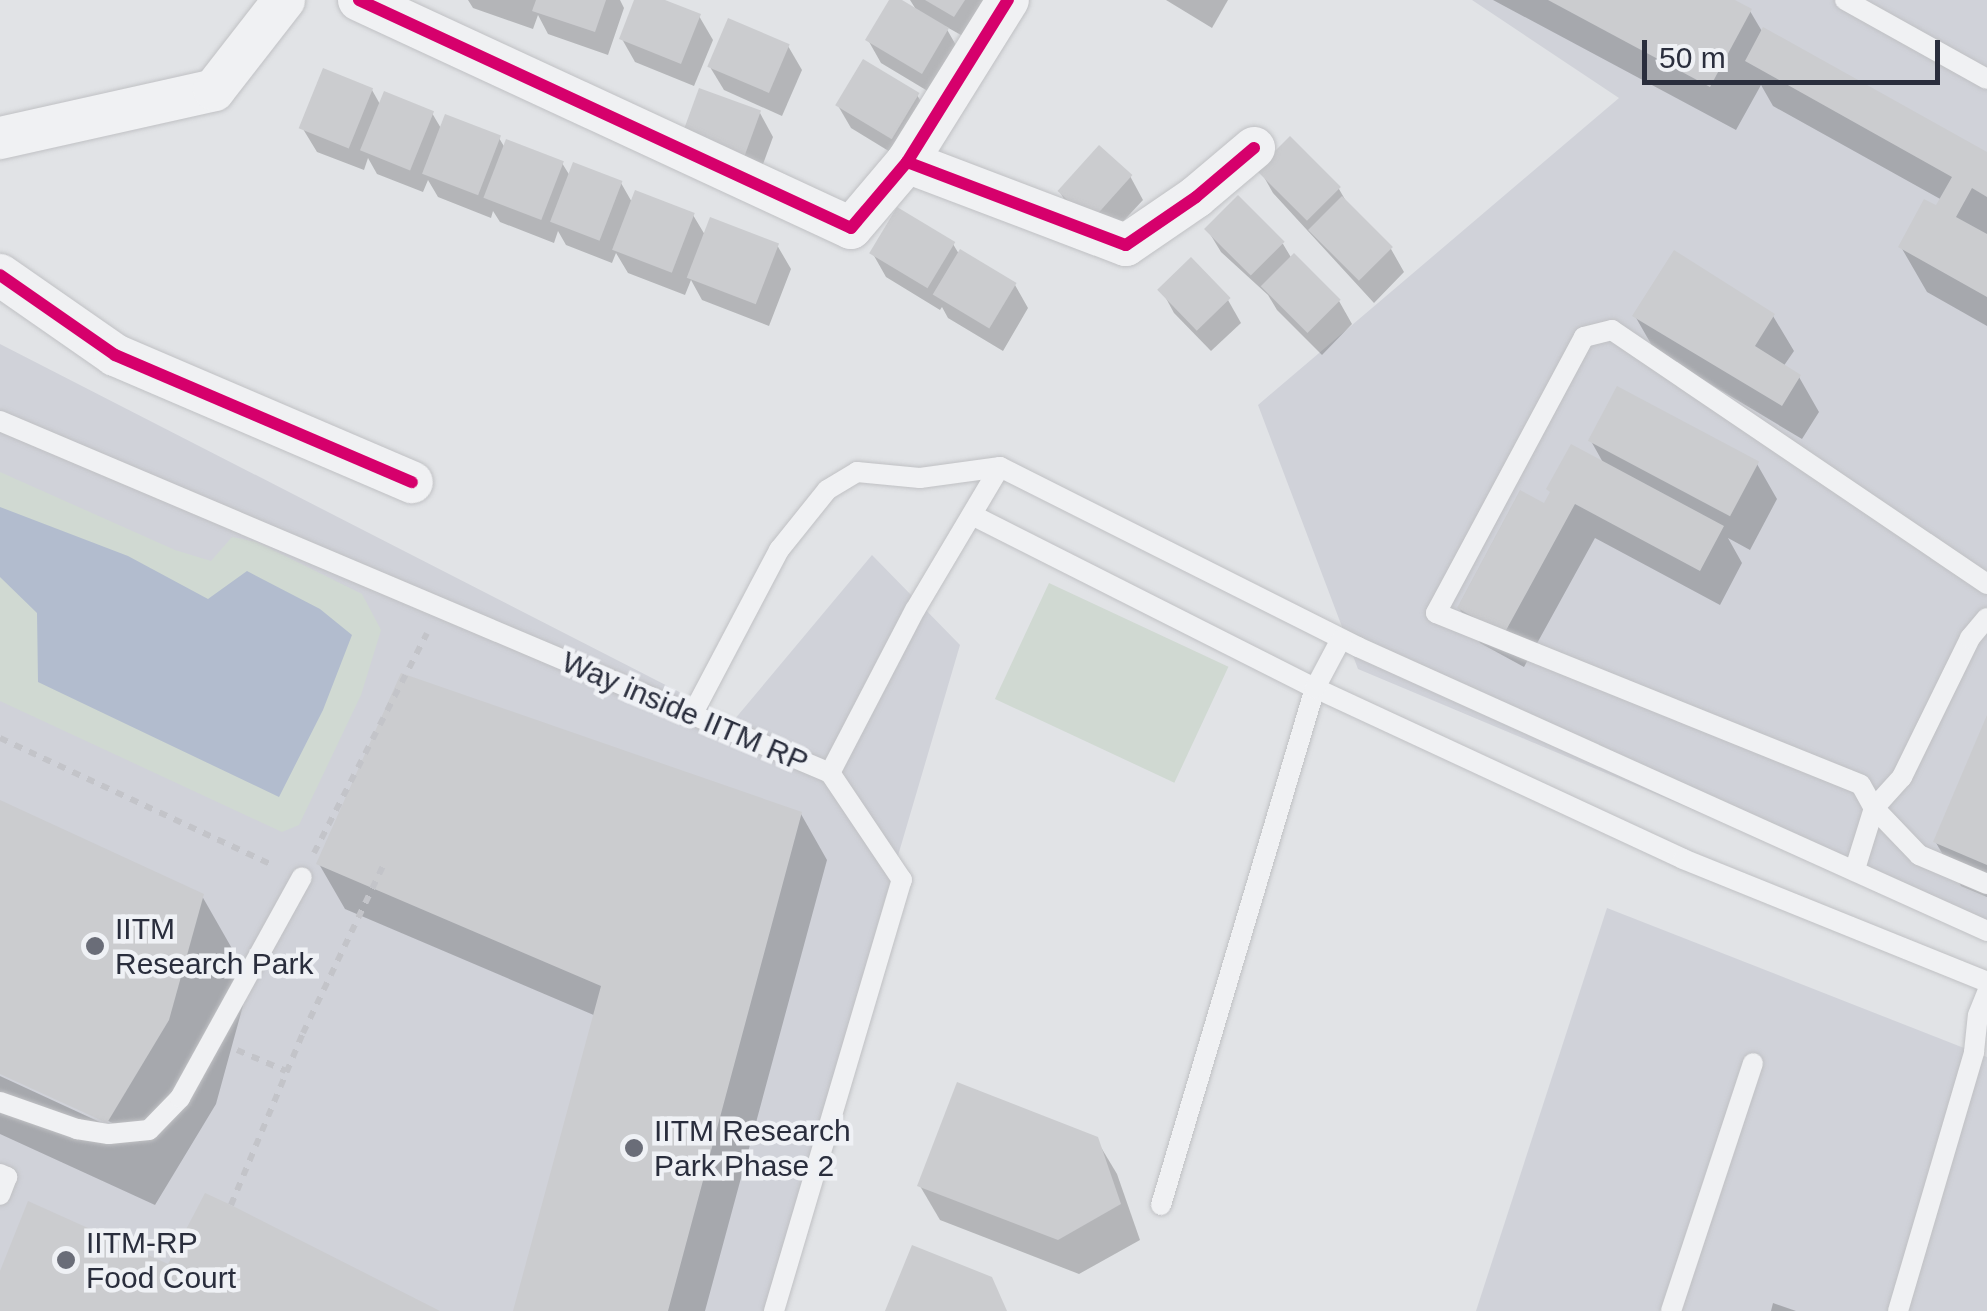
<!DOCTYPE html>
<html>
<head>
<meta charset="utf-8">
<style>
  body { margin:0 }
  #map { position:relative; width:1987px; height:1311px; overflow:hidden; background:#e1e3e6; font-family:Arial,sans-serif }
  div>[style] { position:absolute }
  [style*='--x'] { left:calc(var(--x)*1px); top:calc(var(--y)*1px); width:calc(var(--w)*1px); rotate:calc(var(--a)*1deg) }
  .built>* { inset:0; background:#d0d2d9 }
  .green>* { inset:0; background:#d0d9d2; transform-origin:0 0 }
  .water>* { inset:0; background:#b2bcce }
  .shadow>* { inset:0; background:#0003 }
  .building>* { inset:0; background:#cbcccf; transform-origin:0 0 }
  .path>* { height:6px; margin-top:-3px; transform-origin:0; background:repeating-linear-gradient(90deg,#c3c4c9 0 8px,transparent 0 16px) }
  .roads { filter:drop-shadow(0 0 2px #c0c1c4) drop-shadow(0 0 2px #c0c1c4) }
  .lane>* { height:20px; margin:-10px; padding:0 10px; transform-origin:10px; border-radius:10px; background:#f0f1f3 }
  .street>* { height:42px; margin:-21px; padding:0 21px; transform-origin:21px; border-radius:21px; background:#f0f1f3 }
  .cycleway>* { height:12px; margin:-6px; padding:0 6px; transform-origin:6px; border-radius:6px; background:#d6006c }
  .dots>* { width:28px; height:28px; translate:-50% -50%; box-sizing:border-box; border:5px solid #eff1f5; border-radius:50% }
  span { translate:-50% -50%; white-space:nowrap; text-align:center; line-height:1.15; -webkit-text-stroke:9px #eff1f5; paint-order:stroke }
  .street-label { font-size:30px; color:#2a2e3d }
  .poi-label { font-size:30px; color:#2a2e3d }
  .left { translate:0 -50%; text-align:left }
  .scale { position:absolute; left:1642px; top:40px; width:298px; height:45px; box-sizing:border-box; border:5px solid #2a2e3d; border-top:0; padding-left:12px; font-size:30px; line-height:35px; white-space:nowrap; color:#2a2e3d; -webkit-text-stroke:8px #eff1f5; paint-order:stroke }
</style>
</head>
<body>
<div id="map">
  <div class="built">
    <div style="clip-path:polygon(1472px 0,1987px 0,1987px 933px,1358px 669px,1258px 405px,1619px 98px)"></div>
    <div style="clip-path:polygon(0 344px,734px 720px,872px 555px,960px 645px,764px 1311px,0 1311px)"></div>
    <div style="clip-path:polygon(1607px 908px,1987px 1057px,1987px 1311px,1476px 1311px)"></div>
  </div>
  <div class="green">
    <div style="clip-path:polygon(0 472px,175px 550px,211px 561px,232px 537px,257px 542px,362px 594px,381px 630px,361px 695px,299px 825px,282px 832px,0 701px)"></div>
    <div style="left:1049px;top:583px;width:198px;height:128px;rotate:25deg"></div>
  </div>
  <div class="water">
    <div style="clip-path:polygon(0 507px,128px 556px,208px 599px,247px 571px,320px 609px,352px 635px,323px 710px,279px 797px,38px 682px,37px 613px,0 577px)"></div>
  </div>
  <div class="shadow">
    <div style="clip-path:polygon(468px 0,620px 0,624px 8px,608px 55px,548px 34px,538px 15px,533px 29px,473px 8px)"></div>
    <div style="clip-path:polygon(637px 0,658px 0,699px 16px,713px 40px,694px 86px,635px 62px,622px 39px)"></div>
    <div style="clip-path:polygon(892px 0,917px 11px,910px 0,992px 0,968px 39px,945px 26px,961px 54px,936px 96px,881px 63px,868px 40px)"></div>
    <div style="clip-path:polygon(1166px 0,1228px 0,1212px 28px)"></div>
    <div style="clip-path:polygon(1493px 0,1729px 0,1750px 11px,1763px 33px,1987px 155px,1987px 326px,1927px 292px,1901px 247px,1942px 200px,1773px 106px,1761px 85px,1736px 130px)"></div>
    <div style="clip-path:polygon(788px 46px,802px 70px,782px 116px,724px 90px,710px 67px)"></div>
    <div style="clip-path:polygon(372px 90px,381px 106px,432px 113px,442px 130px,499px 138px,505px 148px,562px 163px,570px 176px,621px 183px,633px 204px,693px 215px,705px 235px,777px 245px,791px 269px,769px 326px,702px 300px,691px 280px,685px 295px,628px 273px,616px 253px,612px 263px,566px 245px,558px 231px,554px 243px,500px 222px,493px 211px,491px 218px,438px 197px,428px 180px,423px 192px,377px 174px,368px 158px,364px 170px,317px 152px,303px 129px)"></div>
    <div style="clip-path:polygon(917px 95px,931px 118px,905px 161px,851px 128px,837px 104px)"></div>
    <div style="clip-path:polygon(760px 113px,773px 137px,756px 183px,696px 161px)"></div>
    <div style="clip-path:polygon(1290px 140px,1339px 189px,1350px 208px,1391px 249px,1404px 272px,1374px 303px,1273px 193px,1260px 170px)"></div>
    <div style="clip-path:polygon(1130px 176px,1143px 200px,1103px 243px,1073px 215px,1060px 192px)"></div>
    <div style="clip-path:polygon(1207px 229px,1283px 244px,1292px 259px,1339px 301px,1352px 324px,1322px 355px,1277px 310px,1268px 295px,1221px 252px)"></div>
    <div style="clip-path:polygon(953px 244px,959px 254px,1015px 285px,1028px 308px,1003px 351px,948px 318px,942px 307px,940px 310px,886px 277px,873px 254px)"></div>
    <div style="clip-path:polygon(1161px 289px,1228px 300px,1241px 323px,1211px 351px,1174px 313px)"></div>
    <div style="clip-path:polygon(1635px 316px,1773px 316px,1794px 351px,1783px 367px,1799px 377px,1819px 412px,1802px 439px,1655px 351px)"></div>
    <div style="clip-path:polygon(1591px 441px,1757px 464px,1777px 499px,1750px 550px,1728px 538px,1742px 563px,1720px 605px,1595px 538px,1524px 667px,1480px 643px,1459px 608px,1545px 507px,1605px 466px)"></div>
    <div style="clip-path:polygon(1987px 721px,1987px 897px,1961px 886px,1935px 841px)"></div>
    <div style="clip-path:polygon(0 803px,202px 896px,250px 980px,216px 1104px,155px 1205px,0 1134px,0 1076px,117px 1130px,119px 1126px,0 1071px)"></div>
    <div style="clip-path:polygon(801px 814px,827px 860px,705px 1311px,515px 1311px,596px 1016px,345px 909px,319px 864px)"></div>
    <div style="clip-path:polygon(1096px 1139px,1117px 1174px,1140px 1240px,1079px 1274px,940px 1220px,920px 1186px)"></div>
    <div style="clip-path:polygon(1773px 1303px,1796px 1311px,1771px 1311px)"></div>
  </div>
  <div class="building">
    <div style="clip-path:polygon(536px 0,606px 0,595px 32px,532px 11px)"></div>
    <div style="clip-path:polygon(634px 0,665px 0,701px 14px,681px 64px,619px 39px)"></div>
    <div style="clip-path:polygon(889px 0,902px 0,949px 28px,922px 74px,865px 40px)"></div>
    <div style="clip-path:polygon(925px 0,965px 0,954px 17px)"></div>
    <div style="clip-path:polygon(1548px 0,1735px 0,1752px 9px,1710px 87px)"></div>
    <div style="left:728px;top:18px;width:67px;height:53px;rotate:23deg"></div>
    <div style="clip-path:polygon(1763px 27px,1987px 152px,1987px 197px,1972px 188px,1956px 217px,1987px 234px,1987px 297px,1898px 247px,1924px 199px,1936px 205px,1952px 177px,1745px 61px)"></div>
    <div style="left:863px;top:59px;width:66px;height:54px;rotate:31deg"></div>
    <div style="left:323px;top:68px;width:54px;height:65px;rotate:22deg"></div>
    <div style="left:699px;top:88px;width:66px;height:53px;rotate:20deg"></div>
    <div style="left:384px;top:91px;width:54px;height:64px;rotate:22deg"></div>
    <div style="left:445px;top:114px;width:60px;height:64px;rotate:21deg"></div>
    <div style="left:1290px;top:136px;width:72px;height:48px;rotate:45deg"></div>
    <div style="left:506px;top:139px;width:62px;height:63px;rotate:21deg"></div>
    <div style="left:1099px;top:145px;width:45px;height:62px;rotate:42deg"></div>
    <div style="left:573px;top:162px;width:53px;height:64px;rotate:21deg"></div>
    <div style="left:635px;top:190px;width:64px;height:64px;rotate:21deg"></div>
    <div style="left:1238px;top:195px;width:66px;height:48px;rotate:45deg"></div>
    <div style="left:1342px;top:196px;width:72px;height:48px;rotate:45deg"></div>
    <div style="left:897px;top:207px;width:68px;height:54px;rotate:31deg"></div>
    <div style="left:710px;top:217px;width:74px;height:65px;rotate:21deg"></div>
    <div style="left:960px;top:249px;width:66px;height:53px;rotate:31deg"></div>
    <div style="clip-path:polygon(1674px 250px,1775px 314px,1755px 346px,1801px 375px,1782px 406px,1632px 316px)"></div>
    <div style="left:1294px;top:253px;width:66px;height:47px;rotate:45deg"></div>
    <div style="left:1191px;top:257px;width:57px;height:47px;rotate:46deg"></div>
    <div style="left:1617px;top:386px;width:161px;height:62px;rotate:28deg"></div>
    <div style="clip-path:polygon(1571px 444px,1724px 526px,1700px 571px,1575px 504px,1504px 634px,1457px 608px,1520px 490px,1544px 503px,1550px 492px,1546px 489px)"></div>
    <div style="clip-path:polygon(401px 673px,802px 812px,668px 1311px,513px 1311px,601px 986px,316px 864px)"></div>
    <div style="clip-path:polygon(1987px 715px,1987px 865px,1933px 842px)"></div>
    <div style="clip-path:polygon(0 800px,204px 894px,169px 1020px,107px 1123px,0 1074px)"></div>
    <div style="clip-path:polygon(957px 1082px,1098px 1137px,1121px 1204px,1058px 1240px,917px 1186px)"></div>
    <div style="clip-path:polygon(205px 1193px,231px 1205px,440px 1311px,0 1311px,0 1271px,28px 1201px,168px 1264px)"></div>
    <div style="clip-path:polygon(912px 1245px,992px 1277px,1007px 1311px,885px 1311px)"></div>
  </div>
  <div class="path">
    <div style="--x:0;--y:738;--w:302;--a:25"></div>
    <div style="--x:314;--y:853;--w:247;--a:-62.8"></div>
    <div style="--x:237;--y:1050;--w:53;--a:23.2"></div>
    <div style="--x:231;--y:1205;--w:186;--a:-67.3"></div>
    <div style="--x:303;--y:1033;--w:190;--a:-64.4"></div>
  </div>
  <div class="roads">
    <div class="lane">
      <div style="--x:1845;--y:0;--w:162;--a:29.1"></div>
      <div style="--x:0;--y:421;--w:902;--a:22.98"></div>
      <div style="--x:830;--y:773;--w:184;--a:-62.5"></div>
      <div style="--x:915;--y:610;--w:166;--a:-59.3"></div>
      <div style="--x:972;--y:515;--w:384;--a:26.8"></div>
      <div style="--x:1315;--y:688;--w:406;--a:24.9"></div>
      <div style="--x:1683;--y:859;--w:328;--a:22"></div>
      <div style="--x:1987;--y:584;--w:453;--a:-145.9"></div>
      <div style="--x:1612;--y:330;--w:29;--a:166"></div>
      <div style="--x:1584;--y:337;--w:313;--a:118.2"></div>
      <div style="--x:1436;--y:613;--w:458;--a:22"></div>
      <div style="--x:1861;--y:785;--w:26;--a:61"></div>
      <div style="--x:1874;--y:808;--w:65;--a:46.2"></div>
      <div style="--x:1919;--y:855;--w:74;--a:23.1"></div>
      <div style="--x:692;--y:715;--w:187;--a:-62.2"></div>
      <div style="--x:779;--y:550;--w:77;--a:-51.3"></div>
      <div style="--x:827;--y:490;--w:35;--a:-31"></div>
      <div style="--x:857;--y:472;--w:63;--a:5.4"></div>
      <div style="--x:920;--y:478;--w:81;--a:-7.8"></div>
      <div style="--x:1000;--y:467;--w:401;--a:26.7"></div>
      <div style="--x:1358;--y:647;--w:690;--a:24.3"></div>
      <div style="--x:1855;--y:869;--w:64;--a:-72.7"></div>
      <div style="--x:1874;--y:808;--w:42;--a:-47.9"></div>
      <div style="--x:1902;--y:777;--w:155;--a:-63.9"></div>
      <div style="--x:1970;--y:638;--w:26;--a:-50"></div>
      <div style="--x:0;--y:1102;--w:82;--a:19.3"></div>
      <div style="--x:77;--y:1129;--w:32;--a:9"></div>
      <div style="--x:109;--y:1134;--w:40;--a:-5.7"></div>
      <div style="--x:149;--y:1130;--w:45;--a:-45.9"></div>
      <div style="--x:180;--y:1098;--w:252;--a:-61.1"></div>
      <div style="--x:0;--y:1174;--w:8;--a:23"></div>
      <div style="--x:7;--y:1177;--w:19;--a:111"></div>
      <div style="--x:1161;--y:1205;--w:539;--a:-73.41"></div>
      <div style="--x:1315;--y:688;--w:55;--a:-62"></div>
      <div style="--x:774;--y:1311;--w:450;--a:-73.5"></div>
      <div style="--x:902;--y:880;--w:129;--a:-123.9"></div>
      <div style="--x:1671;--y:1311;--w:261;--a:-71.7"></div>
      <div style="--x:1898;--y:1311;--w:270;--a:-73.6"></div>
      <div style="--x:1974;--y:1052;--w:37;--a:-84"></div>
      <div style="--x:1978;--y:1015;--w:24;--a:-68"></div>
    </div>
    <div class="street">
      <div style="--x:359;--y:0;--w:542;--a:24.86"></div>
      <div style="--x:851;--y:228;--w:87;--a:-49.7"></div>
      <div style="--x:907;--y:162;--w:191;--a:-58.1"></div>
      <div style="--x:0;--y:138;--w:219;--a:-12.6"></div>
      <div style="--x:214;--y:90;--w:114;--a:-52.1"></div>
      <div style="--x:907;--y:162;--w:234;--a:20.8"></div>
      <div style="--x:1126;--y:245;--w:85;--a:-34.4"></div>
      <div style="--x:1196;--y:197;--w:76;--a:-40.2"></div>
      <div style="--x:0;--y:275;--w:140;--a:34.8"></div>
      <div style="--x:115;--y:355;--w:323;--a:23.2"></div>
    </div>
  </div>
  <div class="cycleway">
    <div style="--x:359;--y:0;--w:542;--a:24.86"></div>
    <div style="--x:851;--y:228;--w:87;--a:-49.7"></div>
    <div style="--x:907;--y:162;--w:191;--a:-58.1"></div>
    <div style="--x:907;--y:162;--w:234;--a:20.8"></div>
    <div style="--x:1126;--y:245;--w:85;--a:-34.4"></div>
    <div style="--x:1196;--y:197;--w:76;--a:-40.2"></div>
    <div style="--x:0;--y:275;--w:140;--a:34.8"></div>
    <div style="--x:115;--y:355;--w:323;--a:23.2"></div>
  </div>
  <div class="dots">
    <div style="left:95px;top:946px;background:#6a6d78"></div>
    <div style="left:634px;top:1148px;background:#6a6d78"></div>
    <div style="left:66px;top:1260px;background:#6a6d78"></div>
  </div>
  <div class="street-label">
    <span style="left:685px;top:712px;rotate:23deg">Way inside IITM RP</span>
  </div>
  <div class="poi-label">
    <span class="left" style="left:115px;top:946px">IITM<br>Research Park</span>
    <span class="left" style="left:654px;top:1148px">IITM Research<br>Park Phase 2</span>
    <span class="left" style="left:86px;top:1260px">IITM-RP<br>Food Court</span>
  </div>
  <div class="scale">50 m</div>
</div>
</body>
</html>
